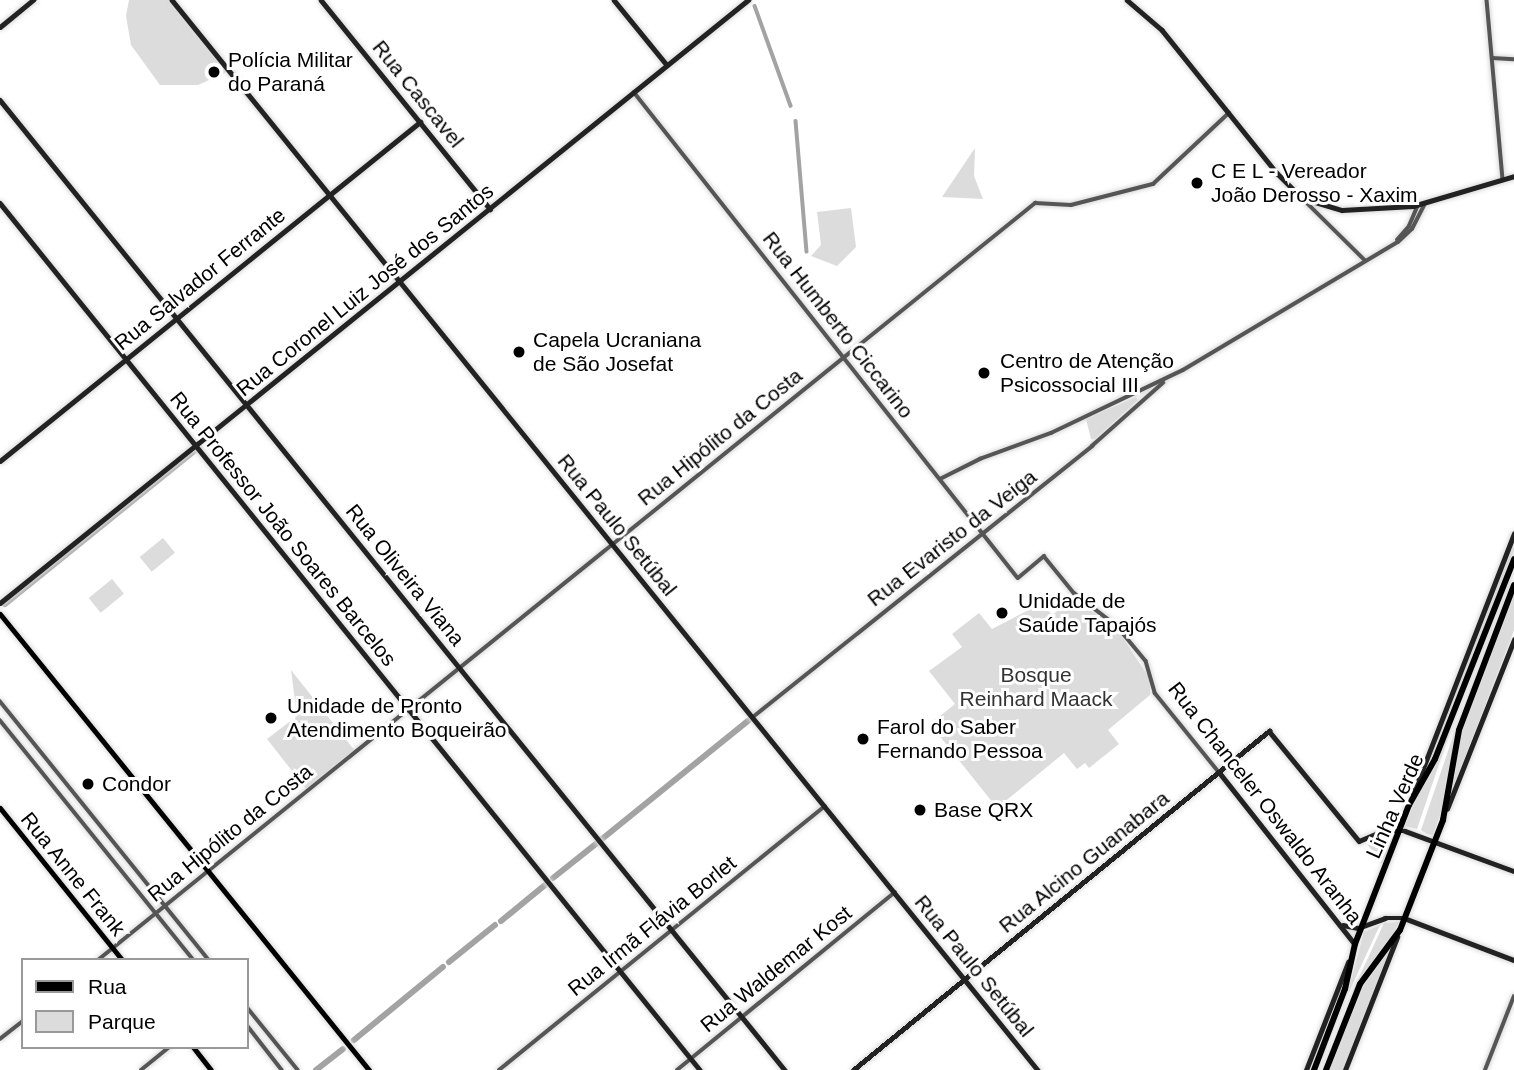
<!DOCTYPE html>
<html>
<head>
<meta charset="utf-8">
<style>
  body { margin:0 }
  #map { position:relative; width:1514px; height:1070px; overflow:hidden; background:#fff; font-family:Arial,sans-serif }
  div>[style] { position:absolute }
  [style*='--x'] { left:calc(var(--x)*1px); top:calc(var(--y)*1px); width:calc(var(--w)*1px); rotate:calc(var(--a)*1deg) }
  .green>* { inset:0; background:#dcdcdc; transform-origin:0 0 }
  .canal>* { height:3.5px; margin:-1.75px; padding:0 1.75px; transform-origin:1.75px; border-radius:1.75px; background:#a3a3a3 }
  .river>* { height:6px; margin:-3px; padding:0 3px; transform-origin:3px; border-radius:3px; background:#a3a3a3 }
  .roads { filter:drop-shadow(0 0 2px #dbdbdb) drop-shadow(0 0 2px #dbdbdb) }
  .tertiary>* { height:3.5px; margin:-1.75px; padding:0 1.75px; transform-origin:1.75px; border-radius:1.75px; background:#555 }
  .secondary>* { height:4.5px; margin:-2.25px; padding:0 2.25px; transform-origin:2.25px; border-radius:2.25px; background:#222 }
  .primary>* { height:5px; margin:-2.5px; padding:0 2.5px; transform-origin:2.5px; border-radius:2.5px; background:#000 }
  .trunk>* { height:6px; margin:-3px; padding:0 3px; transform-origin:3px; border-radius:3px; background:#000 }
  .dots>* { width:19px; height:19px; translate:-50% -50%; box-sizing:border-box; border:4px solid #fff; border-radius:50% }
  span { translate:-50% -50%; white-space:nowrap; text-align:center; line-height:1.15; -webkit-text-stroke:6px #fff; paint-order:stroke }
  .poi-label { font-size:21px; color:#000 }
  .left { translate:0 -50%; text-align:left }
  .street-label { font-size:21px; color:#000 }
  .park-label { font-size:21px; color:#333 }
  .legend { position:absolute; left:21px; top:958px; width:228px; height:91px; box-sizing:border-box; background:#fff; border:2px solid #999; margin:0; padding:9px 12px; list-style:none; font-size:21px; color:#000 }
  .legend li { display:flex; align-items:center; gap:14px; height:35px }
  .legend b { width:35px; border:2px solid #999 }
</style>
</head>
<body>
<div id="map">
  <div class="green">
    <div style="clip-path:polygon(129px 0,169px 0,227px 72px,198px 85px,160px 85px,131px 45px,126px 16px)"></div>
    <div style="clip-path:polygon(975px 148px,974px 176px,983px 199px,942px 197px)"></div>
    <div style="clip-path:polygon(851px 208px,856px 247px,837px 266px,811px 256px,821px 245px,817px 212px)"></div>
    <div style="clip-path:polygon(1136px 397px,1138px 400px,1095px 439px,1091px 439px,1086px 419px)"></div>
    <div style="left:163px;top:538px;width:19px;height:30px;rotate:51deg"></div>
    <div style="clip-path:polygon(1514px 542px,1514px 551px,1433px 757px,1423px 776px)"></div>
    <div style="left:112px;top:579px;width:19px;height:30px;rotate:51deg"></div>
    <div style="clip-path:polygon(1514px 595px,1514px 630px,1453px 788px,1461px 733px)"></div>
    <div style="clip-path:polygon(1072px 600px,1108px 621px,1119px 632px,1150px 679px,1150px 695px,1108px 730px,1119px 744px,1089px 768px,1085px 763px,1077px 769px,1064px 753px,997px 808px,930px 724px,955px 704px,929px 671px,962px 647px,952px 634px,979px 613px,992px 629px,1042px 603px,1052px 615px)"></div>
    <div style="clip-path:polygon(291px 670px,355px 751px,307px 790px,267px 739px,297px 716px)"></div>
    <div style="clip-path:polygon(1452px 726px,1417px 829px,1405px 826px,1412px 808px)"></div>
    <div style="clip-path:polygon(1456px 728px,1445px 800px,1433px 835px,1427px 834px,1421px 830px)"></div>
    <div style="clip-path:polygon(1393px 833px,1395px 834px,1382px 865px,1365px 841px)"></div>
    <div style="clip-path:polygon(1399px 922px,1392px 936px,1352px 993px,1384px 923px)"></div>
    <div style="clip-path:polygon(1380px 925px,1349px 992px,1348px 992px,1364px 932px)"></div>
    <div style="clip-path:polygon(1390px 949px,1343px 1070px,1329px 1070px,1362px 988px)"></div>
  </div>
  <div class="canal">
    <div style="--x:755;--y:6;--w:106;--a:70.2"></div>
    <div style="--x:796;--y:121;--w:131;--a:85.2"></div>
  </div>
  <div class="river">
    <div style="--x:5;--y:604;--w:243;--a:-39"></div>
    <div style="--x:602;--y:839;--w:189;--a:-39"></div>
    <div style="--x:553;--y:878;--w:56;--a:-38.5"></div>
    <div style="--x:501;--y:921;--w:57;--a:-39.3"></div>
    <div style="--x:449;--y:962;--w:59;--a:-38.8"></div>
    <div style="--x:354;--y:1040;--w:115;--a:-39.4"></div>
    <div style="--x:316;--y:1070;--w:34;--a:-38"></div>
  </div>
  <div class="roads">
    <div class="tertiary">
      <div style="--x:1487;--y:0;--w:180;--a:84.9"></div>
      <div style="--x:1492;--y:58;--w:22;--a:3"></div>
      <div style="--x:634;--y:92;--w:619;--a:51.69"></div>
      <div style="--x:1018;--y:578;--w:34;--a:-40"></div>
      <div style="--x:1044;--y:556;--w:48;--a:51"></div>
      <div style="--x:1074;--y:593;--w:54;--a:37.5"></div>
      <div style="--x:1117;--y:626;--w:45;--a:50.4"></div>
      <div style="--x:1146;--y:661;--w:33;--a:74"></div>
      <div style="--x:1155;--y:693;--w:102;--a:51"></div>
      <div style="--x:1299;--y:195;--w:93;--a:44.6"></div>
      <div style="--x:1397;--y:240;--w:18;--a:-49"></div>
      <div style="--x:1409;--y:226;--w:23;--a:-67"></div>
      <div style="--x:940;--y:479;--w:45;--a:-26.6"></div>
      <div style="--x:980;--y:459;--w:76;--a:-20.1"></div>
      <div style="--x:1051;--y:433;--w:146;--a:-25.5"></div>
      <div style="--x:1183;--y:370;--w:250;--a:-30.8"></div>
      <div style="--x:1398;--y:242;--w:19;--a:-43"></div>
      <div style="--x:1412;--y:229;--w:28;--a:-63"></div>
      <div style="--x:0;--y:701;--w:333;--a:51.1"></div>
      <div style="--x:753;--y:717;--w:434;--a:-38.6"></div>
      <div style="--x:1092;--y:446;--w:95;--a:-41.6"></div>
      <div style="--x:0;--y:720;--w:309;--a:51.1"></div>
      <div style="--x:98;--y:960;--w:1205;--a:-38.93"></div>
      <div style="--x:1035;--y:203;--w:36;--a:3"></div>
      <div style="--x:1071;--y:205;--w:85;--a:-14.4"></div>
      <div style="--x:1153;--y:184;--w:104;--a:-43.1"></div>
      <div style="--x:247;--y:1007;--w:81;--a:51"></div>
      <div style="--x:247;--y:1025;--w:57;--a:52.1"></div>
      <div style="--x:0;--y:1039;--w:29;--a:-38"></div>
      <div style="--x:141;--y:1070;--w:36;--a:-39"></div>
      <div style="--x:499;--y:1070;--w:419;--a:-39"></div>
      <div style="--x:677;--y:1070;--w:281;--a:-39.2"></div>
      <div style="--x:1485;--y:1070;--w:79;--a:-68.6"></div>
    </div>
    <div class="secondary">
      <div style="--x:172;--y:0;--w:1377;--a:51.02"></div>
      <div style="--x:321;--y:0;--w:269;--a:51"></div>
      <div style="--x:614;--y:0;--w:84;--a:50.8"></div>
      <div style="--x:1127;--y:0;--w:46;--a:40.6"></div>
      <div style="--x:1162;--y:30;--w:184;--a:51.2"></div>
      <div style="--x:1277;--y:173;--w:30;--a:45"></div>
      <div style="--x:1298;--y:194;--w:16;--a:27"></div>
      <div style="--x:1312;--y:201;--w:31;--a:17"></div>
      <div style="--x:1342;--y:210;--w:71;--a:-3.2"></div>
      <div style="--x:1413;--y:206;--w:105;--a:-16.5"></div>
      <div style="--x:0;--y:27;--w:43;--a:-39.3"></div>
      <div style="--x:0;--y:100;--w:1248;--a:51.02"></div>
      <div style="--x:0;--y:203;--w:1114;--a:51.08"></div>
      <div style="--x:0;--y:461;--w:540;--a:-38.91"></div>
      <div style="--x:0;--y:603;--w:961;--a:-38.87"></div>
      <div style="--x:1219;--y:772;--w:219;--a:51.7"></div>
      <div style="--x:1413;--y:794;--w:279;--a:-68.8"></div>
      <div style="--x:1447;--y:809;--w:182;--a:-68.4"></div>
      <div style="--x:1343;--y:925;--w:15;--a:11"></div>
      <div style="--x:1358;--y:928;--w:29;--a:-20"></div>
      <div style="--x:1385;--y:918;--w:19;--a:0"></div>
      <div style="--x:1404;--y:918;--w:118;--a:20.9"></div>
      <div style="--x:853;--y:1070;--w:537;--a:-39.18"></div>
      <div style="--x:1269;--y:731;--w:142;--a:50.7"></div>
      <div style="--x:1359;--y:841;--w:25;--a:-23"></div>
      <div style="--x:1382;--y:831;--w:23;--a:0"></div>
      <div style="--x:1405;--y:831;--w:116;--a:20.2"></div>
      <div style="--x:1306;--y:1070;--w:116;--a:-68.7"></div>
      <div style="--x:1345;--y:1070;--w:143;--a:-68.6"></div>
    </div>
    <div class="primary">
      <div style="--x:0;--y:614;--w:587;--a:51.02"></div>
      <div style="--x:0;--y:808;--w:195;--a:51.2"></div>
      <div style="--x:193;--y:1047;--w:29;--a:52"></div>
    </div>
    <div class="trunk">
      <div style="--x:1314;--y:1070;--w:87;--a:-69.1"></div>
      <div style="--x:1345;--y:989;--w:46;--a:-77.5"></div>
      <div style="--x:1355;--y:944;--w:149;--a:-68.8"></div>
      <div style="--x:1409;--y:805;--w:53;--a:-60.5"></div>
      <div style="--x:1435;--y:759;--w:215;--a:-68.4"></div>
      <div style="--x:1326;--y:1070;--w:92;--a:-68.4"></div>
      <div style="--x:1360;--y:984;--w:67;--a:-53.5"></div>
      <div style="--x:1400;--y:930;--w:118;--a:-68.6"></div>
      <div style="--x:1443;--y:820;--w:91;--a:-79.9"></div>
      <div style="--x:1459;--y:730;--w:155;--a:-69.2"></div>
    </div>
  </div>
  <div class="dots">
    <div style="left:214px;top:72px;background:#000"></div>
    <div style="left:1197px;top:183px;background:#000"></div>
    <div style="left:519px;top:352px;background:#000"></div>
    <div style="left:984px;top:373px;background:#000"></div>
    <div style="left:1002px;top:613px;background:#000"></div>
    <div style="left:271px;top:718px;background:#000"></div>
    <div style="left:863px;top:739px;background:#000"></div>
    <div style="left:88px;top:784px;background:#000"></div>
    <div style="left:920px;top:810px;background:#000"></div>
  </div>
  <div class="poi-label">
    <span class="left" style="left:228px;top:72px">Polícia Militar<br>do Paraná</span>
    <span class="left" style="left:1211px;top:183px">C E L - Vereador<br>João Derosso - Xaxim</span>
    <span class="left" style="left:533px;top:352px">Capela Ucraniana<br>de São Josefat</span>
    <span class="left" style="left:1000px;top:373px">Centro de Atenção<br>Psicossocial III</span>
    <span class="left" style="left:1018px;top:613px">Unidade de<br>Saúde Tapajós</span>
    <span class="left" style="left:287px;top:718px">Unidade de Pronto<br>Atendimento Boqueirão</span>
    <span class="left" style="left:877px;top:739px">Farol do Saber<br>Fernando Pessoa</span>
    <span class="left" style="left:102px;top:784px">Condor</span>
    <span class="left" style="left:934px;top:810px">Base QRX</span>
  </div>
  <div class="street-label">
    <span style="left:418px;top:94px;rotate:51deg">Rua Cascavel</span>
    <span style="left:200px;top:279px;rotate:-39deg">Rua Salvador Ferrante</span>
    <span style="left:365px;top:290px;rotate:-39deg">Rua Coronel Luiz José dos Santos</span>
    <span style="left:838px;top:325px;rotate:52deg">Rua Humberto Ciccarino</span>
    <span style="left:720px;top:437px;rotate:-39deg">Rua Hipólito da Costa</span>
    <span style="left:617px;top:525px;rotate:51deg">Rua Paulo Setúbal</span>
    <span style="left:283px;top:529px;rotate:51deg">Rua Professor João Soares Barcelos</span>
    <span style="left:952px;top:538px;rotate:-38deg">Rua Evaristo da Veiga</span>
    <span style="left:405px;top:575px;rotate:51deg">Rua Oliveira Viana</span>
    <span style="left:1265px;top:803px;rotate:52deg">Rua Chanceler Oswaldo Aranha</span>
    <span style="left:1395px;top:806px;rotate:-66deg">Linha Verde</span>
    <span style="left:230px;top:833px;rotate:-39deg">Rua Hipólito da Costa</span>
    <span style="left:1084px;top:862px;rotate:-39deg">Rua Alcino Guanabara</span>
    <span style="left:73px;top:874px;rotate:51deg">Rua Anne Frank</span>
    <span style="left:652px;top:926px;rotate:-39deg">Rua Irmã Flávia Borlet</span>
    <span style="left:974px;top:966px;rotate:51deg">Rua Paulo Setúbal</span>
    <span style="left:776px;top:969px;rotate:-39deg">Rua Waldemar Kost</span>
  </div>
  <div class="park-label">
    <span style="left:1036px;top:687px">Bosque<br>Reinhard Maack</span>
  </div>
  <ul class="legend">
  <li><b style="height:9px;background:#000"></b>Rua</li>
  <li><b style="height:19px;background:#dcdcdc"></b>Parque</li>
  </ul>
</div>
</body>
</html>
